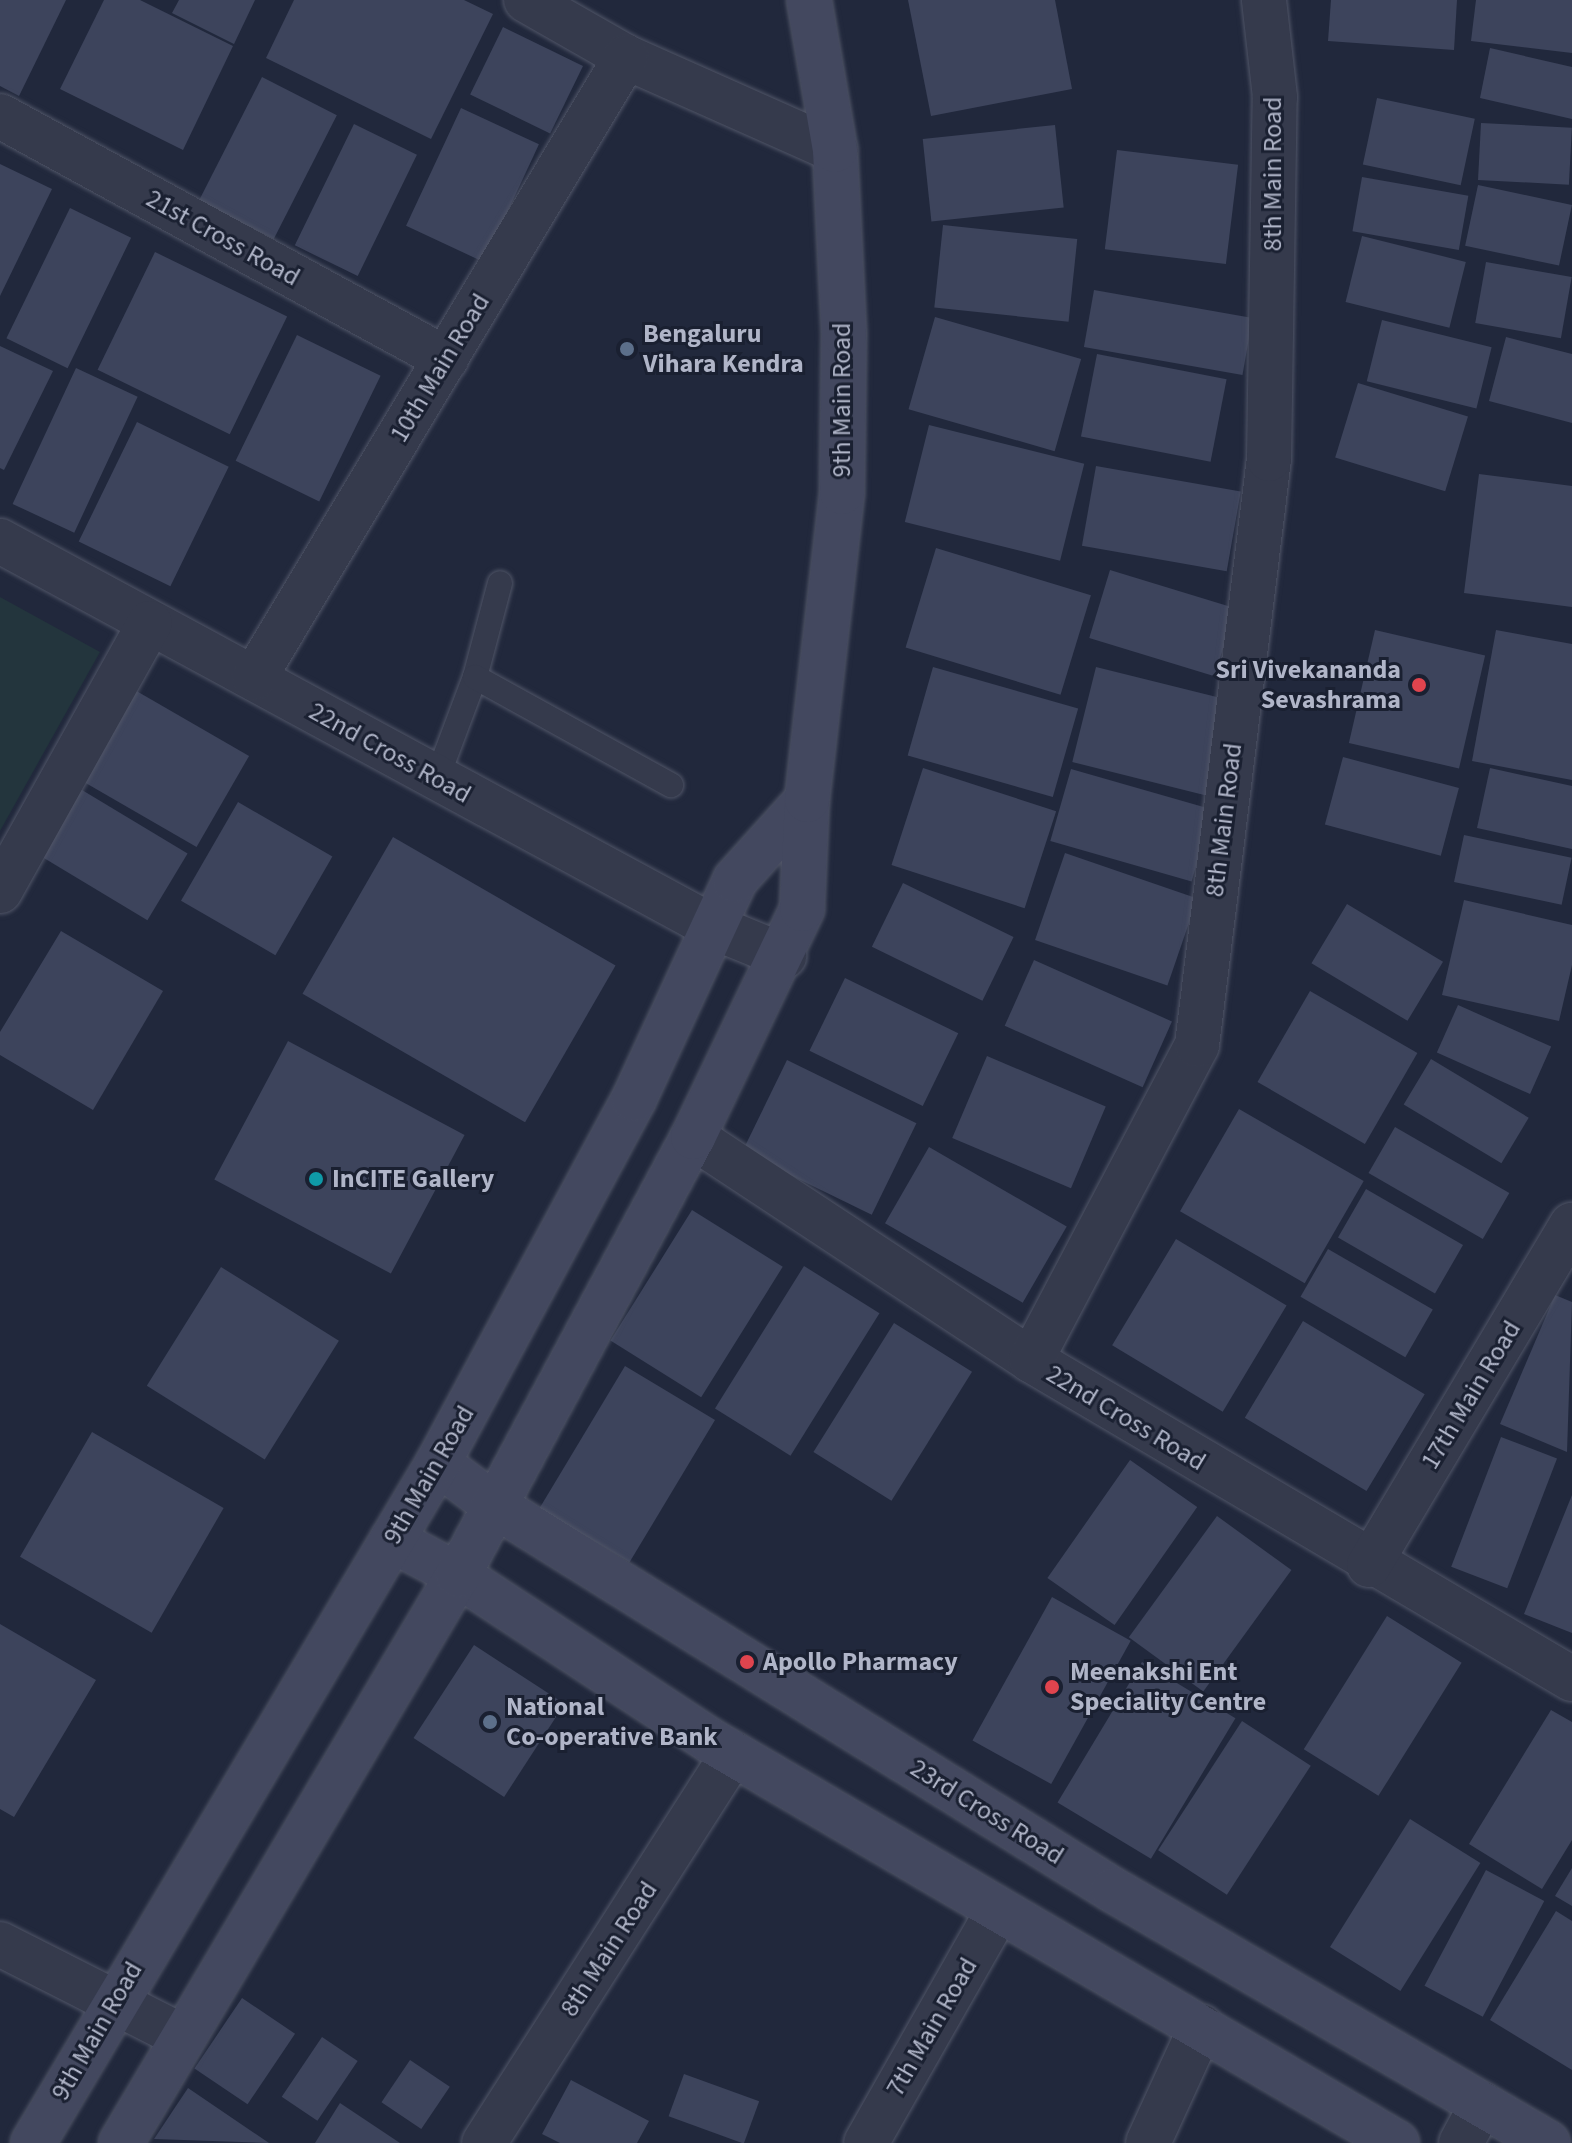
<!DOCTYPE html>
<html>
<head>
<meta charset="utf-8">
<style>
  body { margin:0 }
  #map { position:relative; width:1572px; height:2143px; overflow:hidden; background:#21283c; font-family:"Source Sans 3",sans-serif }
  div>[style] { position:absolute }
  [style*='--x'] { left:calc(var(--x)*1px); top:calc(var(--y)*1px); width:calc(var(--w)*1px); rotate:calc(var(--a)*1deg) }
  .green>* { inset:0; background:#23353d }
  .building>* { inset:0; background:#3d445c; transform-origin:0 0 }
  .roads { filter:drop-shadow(0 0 2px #505567) drop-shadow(0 0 2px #505567) }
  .service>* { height:24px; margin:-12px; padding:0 12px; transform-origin:12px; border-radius:12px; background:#353a4c }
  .minor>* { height:44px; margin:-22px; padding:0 22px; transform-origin:22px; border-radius:22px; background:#353a4c }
  .tertiary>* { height:44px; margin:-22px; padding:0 22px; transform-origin:22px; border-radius:22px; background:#353a4c }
  .secondary>* { height:44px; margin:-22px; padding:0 22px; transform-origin:22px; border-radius:22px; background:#43485f }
  .dots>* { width:22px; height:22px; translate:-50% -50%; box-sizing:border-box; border:4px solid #1a2031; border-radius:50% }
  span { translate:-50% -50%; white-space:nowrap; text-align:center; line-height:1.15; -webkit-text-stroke:6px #1a2031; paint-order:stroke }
  .street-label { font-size:26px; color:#b0b5c8 }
  .poi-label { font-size:26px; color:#b0b5c8; font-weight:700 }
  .left { translate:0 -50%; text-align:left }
  .right { translate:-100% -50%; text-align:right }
</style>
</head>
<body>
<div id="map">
  <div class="green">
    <div style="clip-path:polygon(0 597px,100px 652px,0 831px)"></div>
  </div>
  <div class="building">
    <div style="clip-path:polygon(0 0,66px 0,19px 96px,0 86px)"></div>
    <div style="clip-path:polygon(104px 0,140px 0,233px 46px,183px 150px,60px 89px)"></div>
    <div style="clip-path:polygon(179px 0,255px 0,234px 44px,172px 13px)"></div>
    <div style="clip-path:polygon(294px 0,464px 0,493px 14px,431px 139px,266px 58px)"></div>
    <div style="clip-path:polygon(908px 0,1055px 0,1072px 89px,931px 116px)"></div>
    <div style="clip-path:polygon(1331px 0,1457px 0,1454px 50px,1328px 41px)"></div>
    <div style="clip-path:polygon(1476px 0,1572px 0,1572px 53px,1471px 41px)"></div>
    <div style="left:503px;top:27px;width:89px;height:75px;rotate:26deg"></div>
    <div style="clip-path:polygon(1490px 48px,1572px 67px,1572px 119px,1480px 98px)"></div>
    <div style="left:262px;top:77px;width:84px;height:139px;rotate:27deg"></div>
    <div style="left:1377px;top:98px;width:100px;height:68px;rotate:12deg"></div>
    <div style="left:461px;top:108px;width:86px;height:130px;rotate:25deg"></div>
    <div style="left:1481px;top:123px;width:91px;height:57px;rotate:3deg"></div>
    <div style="left:354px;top:124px;width:70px;height:135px;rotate:26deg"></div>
    <div style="left:1055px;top:125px;width:83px;height:133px;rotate:84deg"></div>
    <div style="left:1117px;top:150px;width:122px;height:100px;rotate:7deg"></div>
    <div style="clip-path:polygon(0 164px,52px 189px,0 296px)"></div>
    <div style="left:1362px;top:177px;width:108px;height:55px;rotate:10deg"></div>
    <div style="left:1478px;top:185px;width:96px;height:62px;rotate:12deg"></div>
    <div style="left:70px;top:208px;width:68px;height:145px;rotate:26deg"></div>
    <div style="left:943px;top:225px;width:135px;height:83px;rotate:6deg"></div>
    <div style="left:1362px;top:236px;width:107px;height:68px;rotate:14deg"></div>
    <div style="left:155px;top:252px;width:147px;height:131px;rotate:26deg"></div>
    <div style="left:1486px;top:262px;width:87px;height:62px;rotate:10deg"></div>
    <div style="left:1094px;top:290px;width:161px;height:58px;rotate:10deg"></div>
    <div style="left:935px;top:317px;width:152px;height:96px;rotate:16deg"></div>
    <div style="left:1382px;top:320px;width:113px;height:63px;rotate:14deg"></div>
    <div style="left:297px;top:335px;width:93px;height:140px;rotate:26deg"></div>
    <div style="clip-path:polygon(1506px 337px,1572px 354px,1572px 423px,1489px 401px)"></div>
    <div style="clip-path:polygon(0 346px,53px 371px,4px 470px,0 468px)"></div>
    <div style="left:1097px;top:354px;width:132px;height:84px;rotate:11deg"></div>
    <div style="left:76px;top:368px;width:68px;height:150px;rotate:25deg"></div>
    <div style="left:1358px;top:383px;width:115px;height:78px;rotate:17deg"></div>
    <div style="left:137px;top:422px;width:102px;height:133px;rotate:26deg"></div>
    <div style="left:929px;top:425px;width:160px;height:100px;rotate:14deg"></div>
    <div style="left:1096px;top:466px;width:147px;height:81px;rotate:10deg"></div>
    <div style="clip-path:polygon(1479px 474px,1572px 486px,1572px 607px,1464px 593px)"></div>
    <div style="left:936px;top:548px;width:162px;height:104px;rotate:17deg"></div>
    <div style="left:1110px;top:570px;width:131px;height:71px;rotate:17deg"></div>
    <div style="left:1375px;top:630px;width:113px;height:116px;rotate:13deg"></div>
    <div style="clip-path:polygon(1496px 630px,1572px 644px,1572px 780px,1472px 761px)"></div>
    <div style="left:933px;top:667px;width:151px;height:92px;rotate:16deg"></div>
    <div style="left:1096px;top:667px;width:140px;height:98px;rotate:14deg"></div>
    <div style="left:133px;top:689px;width:134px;height:105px;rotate:30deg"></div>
    <div style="left:1343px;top:757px;width:120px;height:70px;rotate:15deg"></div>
    <div style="left:923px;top:768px;width:140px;height:102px;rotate:18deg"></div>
    <div style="clip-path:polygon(1490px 768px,1572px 786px,1572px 849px,1477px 828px)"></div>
    <div style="left:1071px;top:769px;width:147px;height:75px;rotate:16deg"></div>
    <div style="left:77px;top:787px;width:129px;height:78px;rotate:31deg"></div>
    <div style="left:238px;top:802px;width:109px;height:114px;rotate:30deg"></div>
    <div style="left:1464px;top:835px;width:110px;height:48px;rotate:12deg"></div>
    <div style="left:393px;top:837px;width:257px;height:181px;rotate:30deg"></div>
    <div style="left:1065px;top:853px;width:140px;height:92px;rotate:19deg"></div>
    <div style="left:903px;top:883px;width:123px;height:71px;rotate:26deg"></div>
    <div style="clip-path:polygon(1464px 900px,1572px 925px,1572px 965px,1559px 1021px,1442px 995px)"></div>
    <div style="left:1347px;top:904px;width:112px;height:69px;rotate:31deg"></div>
    <div style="clip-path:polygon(61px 931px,163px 991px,93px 1110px,0 1055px,0 1032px)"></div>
    <div style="left:1034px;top:960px;width:151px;height:72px;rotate:24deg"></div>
    <div style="left:845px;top:978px;width:126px;height:81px;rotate:26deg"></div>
    <div style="left:1310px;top:991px;width:124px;height:105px;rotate:30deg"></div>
    <div style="left:1458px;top:1005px;width:102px;height:52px;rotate:24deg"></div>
    <div style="left:288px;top:1041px;width:200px;height:157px;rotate:28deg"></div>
    <div style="left:987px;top:1056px;width:129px;height:89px;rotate:23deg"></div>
    <div style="left:1431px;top:1059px;width:114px;height:53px;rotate:31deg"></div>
    <div style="left:787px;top:1060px;width:144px;height:102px;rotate:26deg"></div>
    <div style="left:1239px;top:1109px;width:144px;height:118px;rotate:30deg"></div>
    <div style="left:1395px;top:1127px;width:132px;height:53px;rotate:30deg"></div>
    <div style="left:929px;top:1147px;width:159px;height:88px;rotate:30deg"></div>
    <div style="left:1366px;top:1189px;width:112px;height:56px;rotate:30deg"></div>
    <div style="left:692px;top:1210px;width:107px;height:154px;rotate:32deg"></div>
    <div style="left:1176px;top:1239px;width:129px;height:124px;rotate:31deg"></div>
    <div style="left:1328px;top:1249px;width:121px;height:55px;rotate:30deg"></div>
    <div style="left:804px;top:1266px;width:89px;height:168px;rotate:32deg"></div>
    <div style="left:221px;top:1267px;width:139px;height:140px;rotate:32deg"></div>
    <div style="clip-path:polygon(1555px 1295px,1572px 1302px,1567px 1452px,1500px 1424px)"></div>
    <div style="left:1303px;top:1321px;width:142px;height:113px;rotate:31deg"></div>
    <div style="left:894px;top:1323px;width:92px;height:152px;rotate:32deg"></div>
    <div style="left:625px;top:1366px;width:105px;height:166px;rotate:31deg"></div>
    <div style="left:92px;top:1432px;width:152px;height:144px;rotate:30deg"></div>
    <div style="left:1501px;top:1437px;width:60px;height:139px;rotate:21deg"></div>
    <div style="left:1130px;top:1460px;width:82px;height:144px;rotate:35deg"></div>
    <div style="clip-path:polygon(1572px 1495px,1572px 1633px,1524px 1614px)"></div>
    <div style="left:1217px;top:1516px;width:92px;height:150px;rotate:36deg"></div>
    <div style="left:1052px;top:1597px;width:90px;height:164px;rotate:29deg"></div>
    <div style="left:1387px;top:1616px;width:88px;height:157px;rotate:32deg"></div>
    <div style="clip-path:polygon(0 1624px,96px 1680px,14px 1817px,0 1809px)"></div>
    <div style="left:474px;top:1645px;width:108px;height:111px;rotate:33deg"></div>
    <div style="left:1142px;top:1662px;width:109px;height:164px;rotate:31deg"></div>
    <div style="clip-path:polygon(1551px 1710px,1572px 1722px,1572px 1840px,1542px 1889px,1469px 1844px)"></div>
    <div style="left:1242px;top:1721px;width:82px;height:154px;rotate:33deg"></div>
    <div style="left:1410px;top:1819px;width:83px;height:151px;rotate:32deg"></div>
    <div style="clip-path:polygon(1572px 1868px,1572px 1906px,1555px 1896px)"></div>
    <div style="left:1486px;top:1870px;width:66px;height:131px;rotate:28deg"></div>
    <div style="clip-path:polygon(1556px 1911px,1572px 1921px,1572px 2070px,1490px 2020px)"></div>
    <div style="left:242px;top:1998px;width:64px;height:85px;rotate:34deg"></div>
    <div style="left:322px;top:2037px;width:43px;height:72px;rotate:34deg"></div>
    <div style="left:410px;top:2060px;width:48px;height:51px;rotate:34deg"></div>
    <div style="left:684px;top:2074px;width:80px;height:45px;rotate:20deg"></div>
    <div style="clip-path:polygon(571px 2080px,649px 2121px,637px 2143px,560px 2143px,542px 2134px)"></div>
    <div style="clip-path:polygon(188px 2088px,269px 2143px,154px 2139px)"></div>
    <div style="clip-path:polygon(340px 2103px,400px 2143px,315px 2143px)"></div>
  </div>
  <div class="roads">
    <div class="service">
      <div style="--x:475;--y:677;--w:97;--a:-75.1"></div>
      <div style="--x:437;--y:778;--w:108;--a:-69.4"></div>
      <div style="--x:475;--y:677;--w:224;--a:28.9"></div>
    </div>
    <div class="minor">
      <div style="--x:526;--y:0;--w:115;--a:29.7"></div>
      <div style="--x:626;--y:57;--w:229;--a:24"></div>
      <div style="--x:0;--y:116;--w:508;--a:28.58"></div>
      <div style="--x:0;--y:541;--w:811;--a:28.43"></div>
      <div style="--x:713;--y:927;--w:77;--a:22.2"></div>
      <div style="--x:254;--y:678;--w:724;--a:-59.08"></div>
      <div style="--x:0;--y:891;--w:307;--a:-60.8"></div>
      <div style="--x:693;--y:1137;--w:405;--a:33.4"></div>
      <div style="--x:1031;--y:1360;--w:628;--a:30.53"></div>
      <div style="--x:1031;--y:1360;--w:356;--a:-62.2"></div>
      <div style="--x:1197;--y:1045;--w:590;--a:-83"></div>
      <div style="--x:1269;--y:459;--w:362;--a:-89.1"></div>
      <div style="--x:1275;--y:97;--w:98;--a:-96.5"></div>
      <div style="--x:1369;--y:1565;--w:396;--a:-59.2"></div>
      <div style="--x:484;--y:2143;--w:462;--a:-57.4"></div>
      <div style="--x:866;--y:2143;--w:267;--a:-60.4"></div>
      <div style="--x:1148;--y:2143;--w:128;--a:-65.4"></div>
      <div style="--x:1461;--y:2143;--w:44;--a:-61.7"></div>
    </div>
    <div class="tertiary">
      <div style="--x:0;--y:1944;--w:205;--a:26.9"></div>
    </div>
    <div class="secondary">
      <div style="--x:438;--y:1463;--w:70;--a:36.9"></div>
      <div style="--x:494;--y:1505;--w:729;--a:31.88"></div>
      <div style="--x:1113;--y:1890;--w:503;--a:30.18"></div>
      <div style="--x:392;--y:1540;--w:75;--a:27.9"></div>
      <div style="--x:458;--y:1575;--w:303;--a:33.3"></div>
      <div style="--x:711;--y:1741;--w:795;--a:30.37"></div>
      <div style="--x:33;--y:2143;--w:791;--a:-59.22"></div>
      <div style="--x:438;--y:1463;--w:413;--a:-61.7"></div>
      <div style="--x:634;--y:1099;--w:241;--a:-65.2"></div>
      <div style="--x:735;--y:880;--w:108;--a:-48"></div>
      <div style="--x:121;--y:2143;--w:660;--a:-59.32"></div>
      <div style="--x:458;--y:1575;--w:497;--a:-61.8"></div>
      <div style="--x:693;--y:1137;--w:253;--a:-64.4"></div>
      <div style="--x:802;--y:909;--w:109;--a:-87.4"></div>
      <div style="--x:807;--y:800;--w:310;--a:-83.5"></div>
      <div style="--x:842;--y:492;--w:158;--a:-89.3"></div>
      <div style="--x:844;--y:334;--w:184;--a:-92.8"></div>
      <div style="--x:835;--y:150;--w:152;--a:-99.8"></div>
    </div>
  </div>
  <div class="dots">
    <div style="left:627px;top:349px;background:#5c6f8a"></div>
    <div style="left:1419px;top:685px;background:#e0444e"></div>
    <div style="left:316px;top:1179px;background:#0f9aa8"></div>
    <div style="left:747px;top:1662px;background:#e0444e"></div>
    <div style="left:1052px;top:1687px;background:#e0444e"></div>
    <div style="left:490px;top:1722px;background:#5c6f8a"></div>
  </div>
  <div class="street-label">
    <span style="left:1273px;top:174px;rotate:-90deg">8th Main Road</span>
    <span style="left:223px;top:238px;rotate:29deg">21st Cross Road</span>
    <span style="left:440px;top:368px;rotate:-59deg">10th Main Road</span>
    <span style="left:842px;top:400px;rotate:-90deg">9th Main Road</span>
    <span style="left:390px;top:753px;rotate:29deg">22nd Cross Road</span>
    <span style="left:1224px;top:820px;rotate:-83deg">8th Main Road</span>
    <span style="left:1471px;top:1395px;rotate:-59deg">17th Main Road</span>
    <span style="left:1126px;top:1418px;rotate:31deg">22nd Cross Road</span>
    <span style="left:429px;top:1475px;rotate:-60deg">9th Main Road</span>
    <span style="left:987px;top:1812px;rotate:32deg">23rd Cross Road</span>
    <span style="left:609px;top:1949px;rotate:-57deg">8th Main Road</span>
    <span style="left:932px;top:2027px;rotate:-60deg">7th Main Road</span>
    <span style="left:97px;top:2031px;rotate:-60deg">9th Main Road</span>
  </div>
  <div class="poi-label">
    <span class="left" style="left:643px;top:349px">Bengaluru<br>Vihara Kendra</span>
    <span class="right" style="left:1401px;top:685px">Sri Vivekananda<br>Sevashrama</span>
    <span class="left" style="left:332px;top:1179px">InCITE Gallery</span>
    <span class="left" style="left:763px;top:1662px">Apollo Pharmacy</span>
    <span class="left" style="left:1070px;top:1687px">Meenakshi Ent<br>Speciality Centre</span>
    <span class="left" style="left:506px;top:1722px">National<br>Co-operative Bank</span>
  </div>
</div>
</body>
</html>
